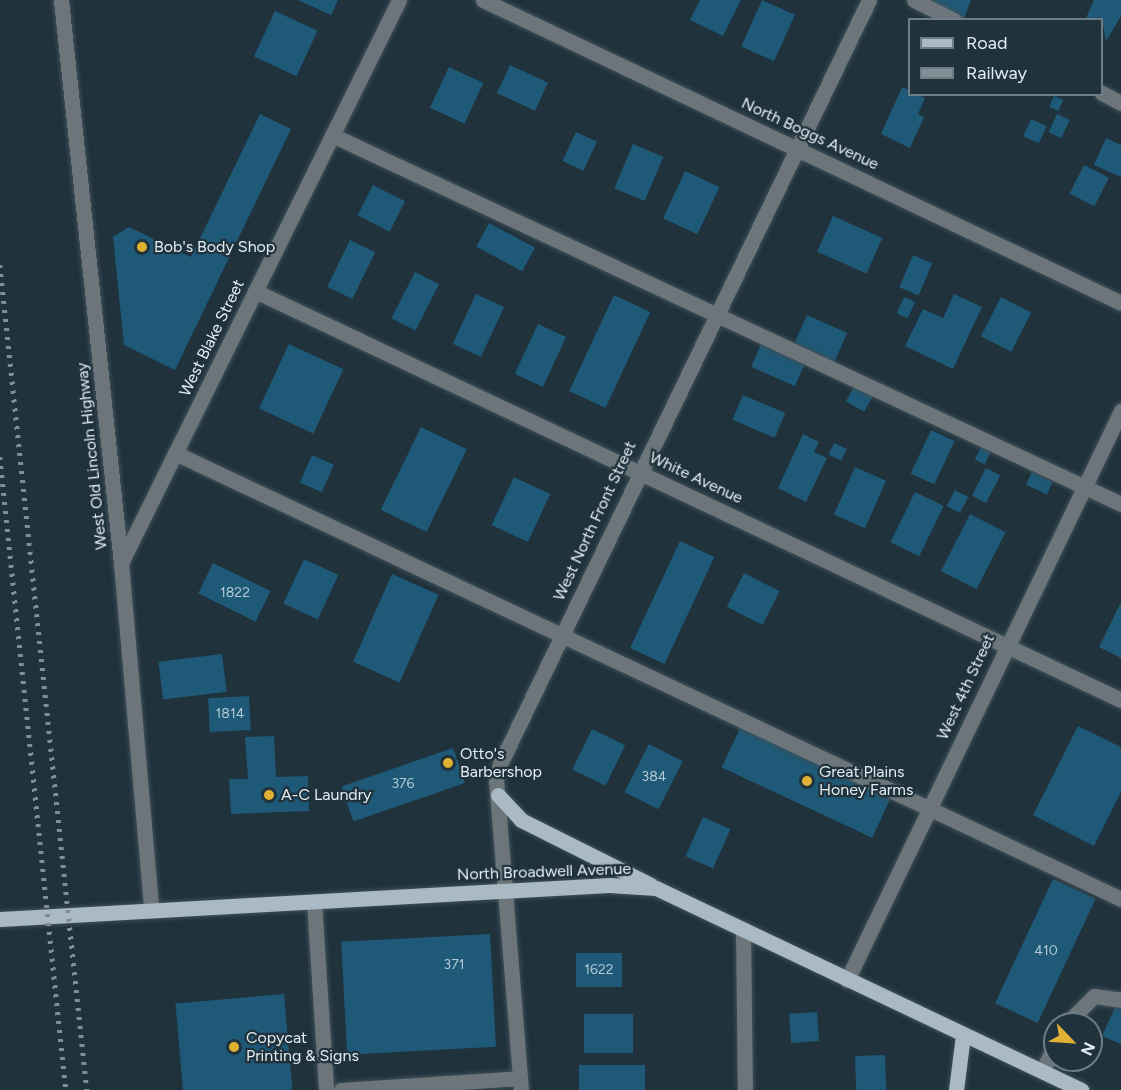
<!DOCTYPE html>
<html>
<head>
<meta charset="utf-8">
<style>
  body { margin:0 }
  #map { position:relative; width:1121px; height:1090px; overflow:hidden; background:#20323c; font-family:Figtree,sans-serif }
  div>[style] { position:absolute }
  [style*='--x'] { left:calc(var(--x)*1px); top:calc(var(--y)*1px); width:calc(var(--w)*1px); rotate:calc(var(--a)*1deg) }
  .building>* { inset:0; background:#1e5977; transform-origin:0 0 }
  .roads { filter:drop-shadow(0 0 2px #3f5059) drop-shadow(0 0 2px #3f5059) }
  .minor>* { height:15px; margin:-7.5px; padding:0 7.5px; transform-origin:7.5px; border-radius:7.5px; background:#6c757a }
  .major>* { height:15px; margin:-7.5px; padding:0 7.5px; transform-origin:7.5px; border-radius:7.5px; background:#a9bac5 }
  .rail>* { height:4.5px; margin-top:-2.25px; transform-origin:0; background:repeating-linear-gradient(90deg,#808e96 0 3px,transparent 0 9px) }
  .dots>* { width:16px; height:16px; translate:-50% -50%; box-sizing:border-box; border:3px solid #20323c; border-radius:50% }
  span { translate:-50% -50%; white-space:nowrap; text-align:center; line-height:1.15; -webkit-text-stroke:4.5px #20323c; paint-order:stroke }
  .number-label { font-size:14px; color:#b1c8d4 }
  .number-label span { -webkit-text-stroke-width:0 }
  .street-label { font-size:16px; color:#e2edf3 }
  .poi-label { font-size:16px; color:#e2edf3 }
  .left { translate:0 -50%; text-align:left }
  .legend { position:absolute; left:908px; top:18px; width:195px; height:78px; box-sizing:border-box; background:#20323c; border:2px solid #6e7d85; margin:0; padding:8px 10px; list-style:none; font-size:18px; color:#e2edf3 }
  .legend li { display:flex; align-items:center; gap:12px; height:30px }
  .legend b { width:30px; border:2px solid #6e7d85 }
  .north { position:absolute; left:1043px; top:1012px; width:60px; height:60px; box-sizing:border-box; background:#20323c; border:2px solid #6e7d85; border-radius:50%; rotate:115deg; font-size:16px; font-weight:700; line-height:24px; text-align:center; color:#e2edf3 }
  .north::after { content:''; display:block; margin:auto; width:21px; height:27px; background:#dfb034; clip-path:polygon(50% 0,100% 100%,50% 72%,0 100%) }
</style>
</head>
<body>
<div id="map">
  <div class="building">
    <div style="clip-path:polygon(298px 0,338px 0,331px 15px)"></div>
    <div style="clip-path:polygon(700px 0,741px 0,723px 36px,690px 20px)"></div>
    <div style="left:762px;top:0;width:36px;height:51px;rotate:24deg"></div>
    <div style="clip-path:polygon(933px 0,971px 0,964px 19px,931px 6px)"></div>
    <div style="clip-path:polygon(1094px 0,1121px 0,1121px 16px,1106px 41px,1102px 20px,1086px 18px)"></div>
    <div style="left:275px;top:11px;width:47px;height:50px;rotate:25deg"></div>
    <div style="left:510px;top:65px;width:42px;height:31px;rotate:25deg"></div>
    <div style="left:449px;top:67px;width:38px;height:45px;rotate:25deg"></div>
    <div style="clip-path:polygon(902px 87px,925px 98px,918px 114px,924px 117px,910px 148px,881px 134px)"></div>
    <div style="left:1054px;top:96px;width:10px;height:12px;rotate:24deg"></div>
    <div style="clip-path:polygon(260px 114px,291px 129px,175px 370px,124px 345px,113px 237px,129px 227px,191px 257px)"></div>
    <div style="left:1057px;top:114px;width:14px;height:20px;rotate:25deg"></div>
    <div style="left:1031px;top:119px;width:17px;height:19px;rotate:24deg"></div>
    <div style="left:576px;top:132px;width:23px;height:32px;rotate:25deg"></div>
    <div style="clip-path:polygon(1106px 138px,1121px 145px,1121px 177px,1094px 165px)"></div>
    <div style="left:633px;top:144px;width:33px;height:48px;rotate:23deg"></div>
    <div style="left:1084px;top:165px;width:28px;height:32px;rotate:27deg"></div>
    <div style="left:685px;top:171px;width:38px;height:52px;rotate:25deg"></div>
    <div style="left:373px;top:185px;width:36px;height:34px;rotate:27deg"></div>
    <div style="left:833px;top:216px;width:54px;height:39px;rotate:24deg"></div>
    <div style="left:489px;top:223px;width:52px;height:27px;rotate:28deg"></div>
    <div style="left:350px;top:240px;width:28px;height:52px;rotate:26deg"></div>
    <div style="left:913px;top:255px;width:21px;height:35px;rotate:23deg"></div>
    <div style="left:415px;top:272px;width:27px;height:52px;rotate:27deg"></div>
    <div style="left:476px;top:294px;width:31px;height:55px;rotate:25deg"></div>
    <div style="clip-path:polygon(954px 294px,982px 307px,953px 369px,905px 346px,923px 309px,943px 318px)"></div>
    <div style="left:614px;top:295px;width:40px;height:106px;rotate:25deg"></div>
    <div style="left:904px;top:297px;width:12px;height:18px;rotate:24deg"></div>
    <div style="left:1001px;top:297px;width:34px;height:44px;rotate:27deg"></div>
    <div style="left:807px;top:315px;width:44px;height:32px;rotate:24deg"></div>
    <div style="left:538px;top:324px;width:31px;height:55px;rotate:25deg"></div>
    <div style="left:762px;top:342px;width:48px;height:27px;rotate:24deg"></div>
    <div style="left:289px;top:344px;width:60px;height:71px;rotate:25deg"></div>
    <div style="left:855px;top:385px;width:21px;height:19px;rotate:29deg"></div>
    <div style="left:743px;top:395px;width:46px;height:27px;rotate:23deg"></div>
    <div style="left:421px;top:427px;width:51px;height:92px;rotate:26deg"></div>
    <div style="left:931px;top:430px;width:26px;height:48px;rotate:25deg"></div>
    <div style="clip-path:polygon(803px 434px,819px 442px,814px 452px,827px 458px,806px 502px,778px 488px)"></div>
    <div style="left:834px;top:443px;width:14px;height:13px;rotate:25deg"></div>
    <div style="left:981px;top:447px;width:11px;height:14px;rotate:27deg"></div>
    <div style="left:312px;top:455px;width:24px;height:30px;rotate:24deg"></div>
    <div style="left:855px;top:467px;width:34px;height:52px;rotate:24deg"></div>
    <div style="left:986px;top:468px;width:16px;height:31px;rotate:27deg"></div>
    <div style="left:1032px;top:472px;width:23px;height:14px;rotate:25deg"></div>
    <div style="left:514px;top:477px;width:40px;height:53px;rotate:25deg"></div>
    <div style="left:955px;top:490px;width:15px;height:18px;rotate:28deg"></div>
    <div style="left:915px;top:492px;width:32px;height:56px;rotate:26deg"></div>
    <div style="left:970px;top:514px;width:40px;height:64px;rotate:27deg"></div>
    <div style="left:680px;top:541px;width:38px;height:118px;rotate:25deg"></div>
    <div style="left:304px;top:559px;width:38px;height:49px;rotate:25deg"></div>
    <div style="left:213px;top:563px;width:64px;height:34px;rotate:26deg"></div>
    <div style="left:744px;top:573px;width:40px;height:38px;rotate:27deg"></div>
    <div style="left:392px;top:574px;width:51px;height:96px;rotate:24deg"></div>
    <div style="clip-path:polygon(1121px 602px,1121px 658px,1099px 647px)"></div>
    <div style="left:222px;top:654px;width:38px;height:64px;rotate:83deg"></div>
    <div style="left:249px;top:696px;width:34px;height:41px;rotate:87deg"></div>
    <div style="left:742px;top:724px;width:166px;height:48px;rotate:25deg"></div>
    <div style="clip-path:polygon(1078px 726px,1121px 747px,1121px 792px,1094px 846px,1033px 815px)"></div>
    <div style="left:592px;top:729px;width:37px;height:45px;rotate:26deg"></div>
    <div style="clip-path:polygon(274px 736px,276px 777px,308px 776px,309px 811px,231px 814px,229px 779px,248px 779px,245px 737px)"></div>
    <div style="left:649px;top:744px;width:38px;height:54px;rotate:27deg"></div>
    <div style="left:453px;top:748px;width:37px;height:118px;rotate:71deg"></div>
    <div style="left:703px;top:817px;width:30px;height:43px;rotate:24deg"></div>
    <div style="left:1053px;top:879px;width:47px;height:137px;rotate:25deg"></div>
    <div style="left:490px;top:934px;width:113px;height:149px;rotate:87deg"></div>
    <div style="left:576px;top:953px;width:46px;height:34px"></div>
    <div style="left:284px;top:994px;width:96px;height:109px;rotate:85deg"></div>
    <div style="clip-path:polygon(1117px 1003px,1121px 1005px,1121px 1044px,1102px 1036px)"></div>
    <div style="left:817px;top:1012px;width:29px;height:28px;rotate:86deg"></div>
    <div style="left:584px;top:1014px;width:49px;height:39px"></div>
    <div style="left:885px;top:1055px;width:35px;height:30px;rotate:88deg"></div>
    <div style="left:645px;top:1065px;width:25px;height:66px;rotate:90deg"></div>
  </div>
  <div class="roads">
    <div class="minor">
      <div style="--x:61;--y:0;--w:566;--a:83.92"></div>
      <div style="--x:121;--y:563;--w:347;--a:85"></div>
      <div style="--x:483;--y:0;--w:706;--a:25.4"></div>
      <div style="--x:914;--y:0;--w:45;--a:26.6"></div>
      <div style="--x:1102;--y:93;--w:21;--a:28"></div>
      <div style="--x:332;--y:135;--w:871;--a:25.06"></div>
      <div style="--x:255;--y:291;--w:958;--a:25.28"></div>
      <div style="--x:175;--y:453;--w:1046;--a:25.24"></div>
      <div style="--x:121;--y:563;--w:628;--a:-63.72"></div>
      <div style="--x:314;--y:902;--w:188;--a:86.3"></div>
      <div style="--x:743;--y:929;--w:161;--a:89.3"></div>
      <div style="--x:847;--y:980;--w:632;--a:-64.29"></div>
      <div style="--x:1066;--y:1024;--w:40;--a:-45"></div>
      <div style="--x:1094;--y:996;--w:27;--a:8"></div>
      <div style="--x:1042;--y:1071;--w:28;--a:-63"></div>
      <div style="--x:341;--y:1090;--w:179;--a:-3.8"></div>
      <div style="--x:521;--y:1090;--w:310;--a:-94.6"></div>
      <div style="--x:496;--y:781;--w:17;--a:-77"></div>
      <div style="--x:500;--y:764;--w:848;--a:-64.22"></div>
    </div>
    <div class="major">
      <div style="--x:498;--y:795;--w:34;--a:47"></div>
      <div style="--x:521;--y:820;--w:145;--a:26.6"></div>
      <div style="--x:0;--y:919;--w:610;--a:-3.2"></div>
      <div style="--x:609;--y:885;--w:47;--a:3.7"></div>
      <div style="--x:656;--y:888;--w:471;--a:25.4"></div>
      <div style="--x:956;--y:1090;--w:55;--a:-82.7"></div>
    </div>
  </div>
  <div class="rail">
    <div style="--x:0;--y:265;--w:830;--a:83.98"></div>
    <div style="--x:0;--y:457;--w:636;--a:84.05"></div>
  </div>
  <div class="dots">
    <div style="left:142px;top:247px;background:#dfb034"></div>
    <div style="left:448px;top:763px;background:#dfb034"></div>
    <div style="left:807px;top:781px;background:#dfb034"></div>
    <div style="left:269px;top:795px;background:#dfb034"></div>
    <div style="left:234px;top:1047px;background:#dfb034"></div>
  </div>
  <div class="number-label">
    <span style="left:235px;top:593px">1822</span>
    <span style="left:230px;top:714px">1814</span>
    <span style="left:654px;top:777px">384</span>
    <span style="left:403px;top:784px">376</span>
    <span style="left:1046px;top:951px">410</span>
    <span style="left:454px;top:965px">371</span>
    <span style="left:599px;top:970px">1622</span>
  </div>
  <div class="street-label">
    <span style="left:810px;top:134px;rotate:25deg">North Boggs Avenue</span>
    <span style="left:212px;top:338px;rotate:-64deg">West Blake Street</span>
    <span style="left:92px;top:456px;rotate:-96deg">West Old Lincoln Highway</span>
    <span style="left:696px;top:478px;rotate:25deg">White Avenue</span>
    <span style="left:595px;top:521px;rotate:-65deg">West North Front Street</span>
    <span style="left:966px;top:687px;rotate:-65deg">West 4th Street</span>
    <span style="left:544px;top:872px;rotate:-2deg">North Broadwell Avenue</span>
  </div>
  <div class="poi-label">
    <span class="left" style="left:154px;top:247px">Bob's Body Shop</span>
    <span class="left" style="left:460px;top:763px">Otto's<br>Barbershop</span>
    <span class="left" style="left:819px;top:781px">Great Plains<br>Honey Farms</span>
    <span class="left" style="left:281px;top:795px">A-C Laundry</span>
    <span class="left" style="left:246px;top:1047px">Copycat<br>Printing &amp; Signs</span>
  </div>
  <ul class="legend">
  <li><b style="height:8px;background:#a9bac5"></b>Road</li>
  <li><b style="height:8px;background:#808e96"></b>Railway</li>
  </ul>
  <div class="north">N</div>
</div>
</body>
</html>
